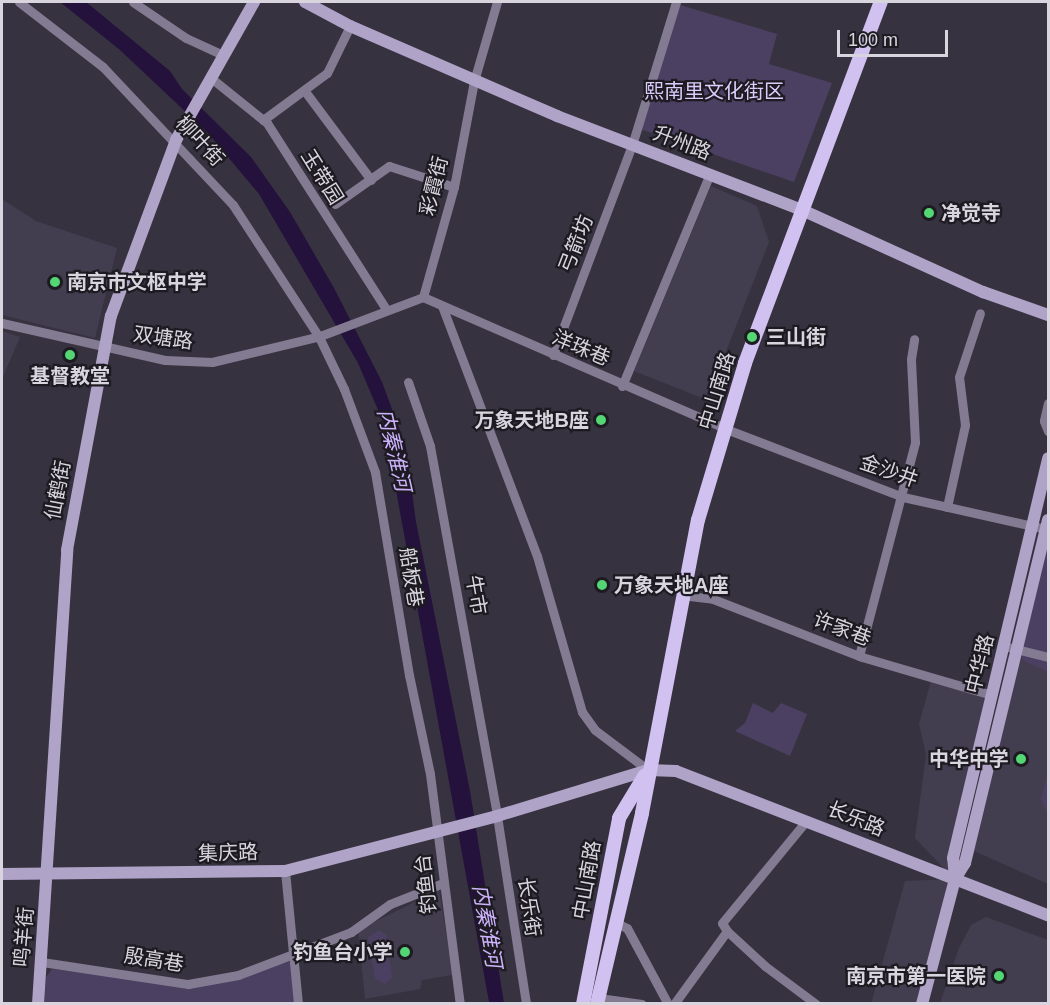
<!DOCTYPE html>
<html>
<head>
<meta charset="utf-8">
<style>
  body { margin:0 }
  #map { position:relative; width:1050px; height:1005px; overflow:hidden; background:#373240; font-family:Arial,"Noto Sans SC",sans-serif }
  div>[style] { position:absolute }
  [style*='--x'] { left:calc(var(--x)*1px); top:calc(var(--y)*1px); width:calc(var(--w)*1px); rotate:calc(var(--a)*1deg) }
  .built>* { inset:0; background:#433d50 }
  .green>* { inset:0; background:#4c4062 }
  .water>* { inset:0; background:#24113c }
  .street>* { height:9px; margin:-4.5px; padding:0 4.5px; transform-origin:4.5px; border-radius:4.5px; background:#837b92 }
  .secondary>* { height:12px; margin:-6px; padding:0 6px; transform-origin:6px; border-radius:6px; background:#afa3c7 }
  .primary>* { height:14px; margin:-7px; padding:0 7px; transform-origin:7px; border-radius:7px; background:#d1c1f0 }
  .dots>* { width:16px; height:16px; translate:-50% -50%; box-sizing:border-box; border:3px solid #1d1b21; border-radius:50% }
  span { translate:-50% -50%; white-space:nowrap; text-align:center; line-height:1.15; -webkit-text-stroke:4.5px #1d1b21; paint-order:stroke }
  .park-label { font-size:20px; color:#dcccfb }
  .street-label { font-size:20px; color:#d8d5de }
  .poi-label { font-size:20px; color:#d8d5de; font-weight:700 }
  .left { translate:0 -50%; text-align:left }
  .right { translate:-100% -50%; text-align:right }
  .water-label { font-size:21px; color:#cdb2fe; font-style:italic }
  .frame { position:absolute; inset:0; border:3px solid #d8d5de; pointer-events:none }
  .scale { position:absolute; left:837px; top:30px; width:111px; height:27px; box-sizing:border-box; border:3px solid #d8d5de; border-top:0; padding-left:8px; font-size:18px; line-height:21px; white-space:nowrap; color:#d8d5de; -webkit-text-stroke:4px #1d1b21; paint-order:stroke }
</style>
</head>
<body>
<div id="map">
  <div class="built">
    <div style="clip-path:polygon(711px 186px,757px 206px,769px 242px,707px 400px,634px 371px)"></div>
    <div style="clip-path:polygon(2px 199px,36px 221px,117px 248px,95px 338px,2px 315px)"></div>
    <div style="clip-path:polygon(2px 331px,20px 337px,2px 379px)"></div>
    <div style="clip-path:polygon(1016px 658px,1048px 668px,1048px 884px,974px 851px)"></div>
    <div style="clip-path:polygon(932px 677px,992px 695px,955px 879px,922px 1003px,871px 1004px,905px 881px,954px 879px,915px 838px,926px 755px,919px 724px)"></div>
    <div style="clip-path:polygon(439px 890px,453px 975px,422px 980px,420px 989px,365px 999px,358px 930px)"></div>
    <div style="clip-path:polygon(986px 917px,1048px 940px,1048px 1003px,940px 1003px,959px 948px,971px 925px)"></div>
  </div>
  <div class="green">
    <div style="clip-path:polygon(677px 4px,777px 34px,769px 64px,832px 83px,794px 182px,640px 129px)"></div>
    <div style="clip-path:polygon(1048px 514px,1048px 672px,1022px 660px,1018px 636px)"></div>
    <div style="clip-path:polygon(753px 703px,773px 713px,781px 703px,807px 714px,790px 756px,735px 731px,745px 723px)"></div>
    <div style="clip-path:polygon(1048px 771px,1048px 814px,1041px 799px)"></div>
    <div style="clip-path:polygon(379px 930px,386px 935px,392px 977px,385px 984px,375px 978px,368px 937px)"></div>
    <div style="clip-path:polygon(298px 960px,302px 1004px,44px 1004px,46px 977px,52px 969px,188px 984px)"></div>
  </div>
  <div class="water">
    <div style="clip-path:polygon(60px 2px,86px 2px,170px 71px,182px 89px,251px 157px,290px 212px,334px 288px,382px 382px,406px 447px,416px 522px,470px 791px,504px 1003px,489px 1002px,384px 424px,358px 363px,259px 194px,208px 133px,120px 50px)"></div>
  </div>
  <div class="street">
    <div style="--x:19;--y:2;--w:106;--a:37.7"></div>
    <div style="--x:103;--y:67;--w:190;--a:46.7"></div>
    <div style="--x:233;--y:205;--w:158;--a:56.9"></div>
    <div style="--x:319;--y:337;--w:58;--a:64.3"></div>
    <div style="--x:344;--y:389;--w:89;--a:69.5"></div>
    <div style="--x:375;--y:472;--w:206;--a:80.5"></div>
    <div style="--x:409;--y:675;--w:101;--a:78"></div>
    <div style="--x:430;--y:774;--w:232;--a:82.6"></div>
    <div style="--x:133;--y:2;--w:64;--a:34.2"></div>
    <div style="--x:186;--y:38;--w:41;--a:24.7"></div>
    <div style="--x:211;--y:78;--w:72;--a:38.8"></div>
    <div style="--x:267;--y:123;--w:221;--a:57.4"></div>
    <div style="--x:304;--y:90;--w:112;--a:53.3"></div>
    <div style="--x:263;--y:120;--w:79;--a:-36.3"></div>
    <div style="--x:327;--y:73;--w:52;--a:-63.9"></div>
    <div style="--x:335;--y:204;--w:66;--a:-35.1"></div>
    <div style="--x:389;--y:166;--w:68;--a:17.9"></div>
    <div style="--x:423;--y:297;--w:331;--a:23.5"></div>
    <div style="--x:726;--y:429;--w:190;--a:21"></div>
    <div style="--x:903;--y:497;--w:147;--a:12.6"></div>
    <div style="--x:423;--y:297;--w:114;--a:-74.3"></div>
    <div style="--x:454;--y:187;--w:108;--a:-79.3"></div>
    <div style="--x:474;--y:81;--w:82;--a:-73.8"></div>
    <div style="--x:442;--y:306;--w:267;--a:69.2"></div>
    <div style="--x:537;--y:556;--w:162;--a:73.9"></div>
    <div style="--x:582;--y:712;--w:22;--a:54"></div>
    <div style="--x:595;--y:730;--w:66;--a:37"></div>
    <div style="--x:2;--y:323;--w:167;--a:12.8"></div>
    <div style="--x:165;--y:360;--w:47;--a:2.4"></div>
    <div style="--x:212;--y:362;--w:111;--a:-13.5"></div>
    <div style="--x:320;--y:336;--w:110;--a:-20.7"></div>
    <div style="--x:553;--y:355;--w:224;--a:-69.4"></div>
    <div style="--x:632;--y:145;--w:150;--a:-72.9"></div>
    <div style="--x:408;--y:382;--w:68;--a:71"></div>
    <div style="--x:430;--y:446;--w:376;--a:79.7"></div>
    <div style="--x:497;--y:816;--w:190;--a:81.2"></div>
    <div style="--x:622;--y:386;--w:230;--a:-67.5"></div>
    <div style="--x:1048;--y:403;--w:18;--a:103"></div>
    <div style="--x:1044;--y:421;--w:11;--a:68"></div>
    <div style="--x:947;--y:507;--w:84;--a:-77.6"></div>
    <div style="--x:965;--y:425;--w:48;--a:-97.1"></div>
    <div style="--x:959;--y:377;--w:67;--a:-71.8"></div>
    <div style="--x:681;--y:595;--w:32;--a:7"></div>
    <div style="--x:713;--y:599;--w:160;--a:21.3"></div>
    <div style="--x:862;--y:657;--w:135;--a:16.3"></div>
    <div style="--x:1004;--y:646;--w:45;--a:14"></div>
    <div style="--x:859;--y:656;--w:221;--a:-75.3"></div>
    <div style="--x:915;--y:442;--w:83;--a:-92.8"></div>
    <div style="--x:911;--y:359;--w:20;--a:-81"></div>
    <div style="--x:285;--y:871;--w:134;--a:84.4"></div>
    <div style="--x:615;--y:922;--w:13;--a:27"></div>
    <div style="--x:627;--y:928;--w:86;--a:61.7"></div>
    <div style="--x:727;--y:931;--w:9;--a:-122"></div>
    <div style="--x:722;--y:923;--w:132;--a:-50.5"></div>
    <div style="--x:42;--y:962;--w:148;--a:8.6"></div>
    <div style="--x:188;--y:984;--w:51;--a:-10.2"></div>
    <div style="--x:238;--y:975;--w:121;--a:-20.8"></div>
    <div style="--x:351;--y:932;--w:48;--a:-35.7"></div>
    <div style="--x:390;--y:904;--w:57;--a:-21.6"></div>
    <div style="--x:599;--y:998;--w:43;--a:7.9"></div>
    <div style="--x:674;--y:1004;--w:90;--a:-54"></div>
    <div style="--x:727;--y:931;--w:52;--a:42.6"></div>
    <div style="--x:765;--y:966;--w:64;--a:36.7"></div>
  </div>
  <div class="secondary">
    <div style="--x:305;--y:2;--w:51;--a:28.1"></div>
    <div style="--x:350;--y:26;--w:226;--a:23.5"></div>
    <div style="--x:557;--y:116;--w:262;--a:21"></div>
    <div style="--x:802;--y:210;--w:199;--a:24.4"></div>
    <div style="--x:983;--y:292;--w:69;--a:19.5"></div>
    <div style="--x:2;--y:874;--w:283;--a:-0.6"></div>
    <div style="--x:285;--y:871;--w:219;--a:-14.5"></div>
    <div style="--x:497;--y:816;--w:158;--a:-16.9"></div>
    <div style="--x:648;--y:770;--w:28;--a:2"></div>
    <div style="--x:676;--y:771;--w:399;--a:21.2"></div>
    <div style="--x:955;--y:879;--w:21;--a:-95"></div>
    <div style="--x:953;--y:858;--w:411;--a:-76.6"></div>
    <div style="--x:38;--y:1004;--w:455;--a:-86.3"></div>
    <div style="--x:67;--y:550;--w:238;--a:-79.4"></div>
    <div style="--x:111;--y:316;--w:188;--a:-69.7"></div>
    <div style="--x:176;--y:140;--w:159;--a:-60.5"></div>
    <div style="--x:922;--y:1004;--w:129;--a:-75.2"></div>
    <div style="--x:955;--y:879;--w:19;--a:-58"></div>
    <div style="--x:965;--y:863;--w:353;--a:-76.4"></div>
  </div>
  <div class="primary">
    <div style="--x:583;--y:1004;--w:189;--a:-79"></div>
    <div style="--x:619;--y:818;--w:50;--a:-58.8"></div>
    <div style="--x:597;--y:1004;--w:196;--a:-76.7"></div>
    <div style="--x:642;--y:813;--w:298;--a:-79.2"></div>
    <div style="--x:698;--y:520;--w:164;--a:-73.3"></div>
    <div style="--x:745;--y:363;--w:386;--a:-69.4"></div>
  </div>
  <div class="dots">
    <div style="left:929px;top:213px;background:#53d673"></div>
    <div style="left:55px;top:282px;background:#53d673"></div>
    <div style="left:752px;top:337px;background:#53d673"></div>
    <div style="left:70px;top:355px;background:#53d673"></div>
    <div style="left:601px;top:420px;background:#53d673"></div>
    <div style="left:602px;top:585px;background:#53d673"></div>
    <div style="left:1021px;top:759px;background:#53d673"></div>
    <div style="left:405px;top:952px;background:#53d673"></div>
    <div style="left:999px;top:976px;background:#53d673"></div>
  </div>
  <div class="park-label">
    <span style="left:714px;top:91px">熙南里文化街区</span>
  </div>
  <div class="street-label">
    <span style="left:200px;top:141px;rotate:47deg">柳叶街</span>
    <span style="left:682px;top:143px;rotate:21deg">升州路</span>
    <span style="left:322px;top:177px;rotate:58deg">玉带园</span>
    <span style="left:434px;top:186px;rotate:-76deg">彩霞街</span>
    <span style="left:576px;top:244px;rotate:-69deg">弓箭坊</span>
    <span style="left:163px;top:338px;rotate:8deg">双塘路</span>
    <span style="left:581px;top:348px;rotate:23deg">洋珠巷</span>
    <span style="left:717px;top:391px;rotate:-73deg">中山南路</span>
    <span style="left:889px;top:471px;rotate:19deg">金沙井</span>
    <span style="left:58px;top:490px;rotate:-79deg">仙鹤街</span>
    <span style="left:411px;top:577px;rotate:81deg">船板巷</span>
    <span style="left:476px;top:595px;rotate:80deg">牛市</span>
    <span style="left:842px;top:629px;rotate:21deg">许家巷</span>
    <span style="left:980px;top:664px;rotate:-76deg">中华路</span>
    <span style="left:856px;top:819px;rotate:22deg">长乐路</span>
    <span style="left:228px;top:853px;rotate:-2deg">集庆路</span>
    <span style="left:587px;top:880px;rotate:-80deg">中山南路</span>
    <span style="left:426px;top:884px;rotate:-97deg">钓鱼台</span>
    <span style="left:529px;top:907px;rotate:82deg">长乐街</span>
    <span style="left:24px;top:937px;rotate:-85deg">鸣羊街</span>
    <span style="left:154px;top:960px;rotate:9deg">殷高巷</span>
  </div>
  <div class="poi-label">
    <span class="left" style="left:941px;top:213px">净觉寺</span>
    <span class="left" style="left:67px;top:282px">南京市文枢中学</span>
    <span class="left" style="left:766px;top:337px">三山街</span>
    <span style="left:70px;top:376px">基督教堂</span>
    <span class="right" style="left:589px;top:420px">万象天地B座</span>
    <span class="left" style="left:614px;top:585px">万象天地A座</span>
    <span class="right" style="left:1009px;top:759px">中华中学</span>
    <span class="right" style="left:393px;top:952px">钓鱼台小学</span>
    <span class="right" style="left:986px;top:976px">南京市第一医院</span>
  </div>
  <div class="water-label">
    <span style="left:394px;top:450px;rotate:77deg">内秦淮河</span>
    <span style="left:487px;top:926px;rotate:80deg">内秦淮河</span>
  </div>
  <div class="frame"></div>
  <div class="scale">100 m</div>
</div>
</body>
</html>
